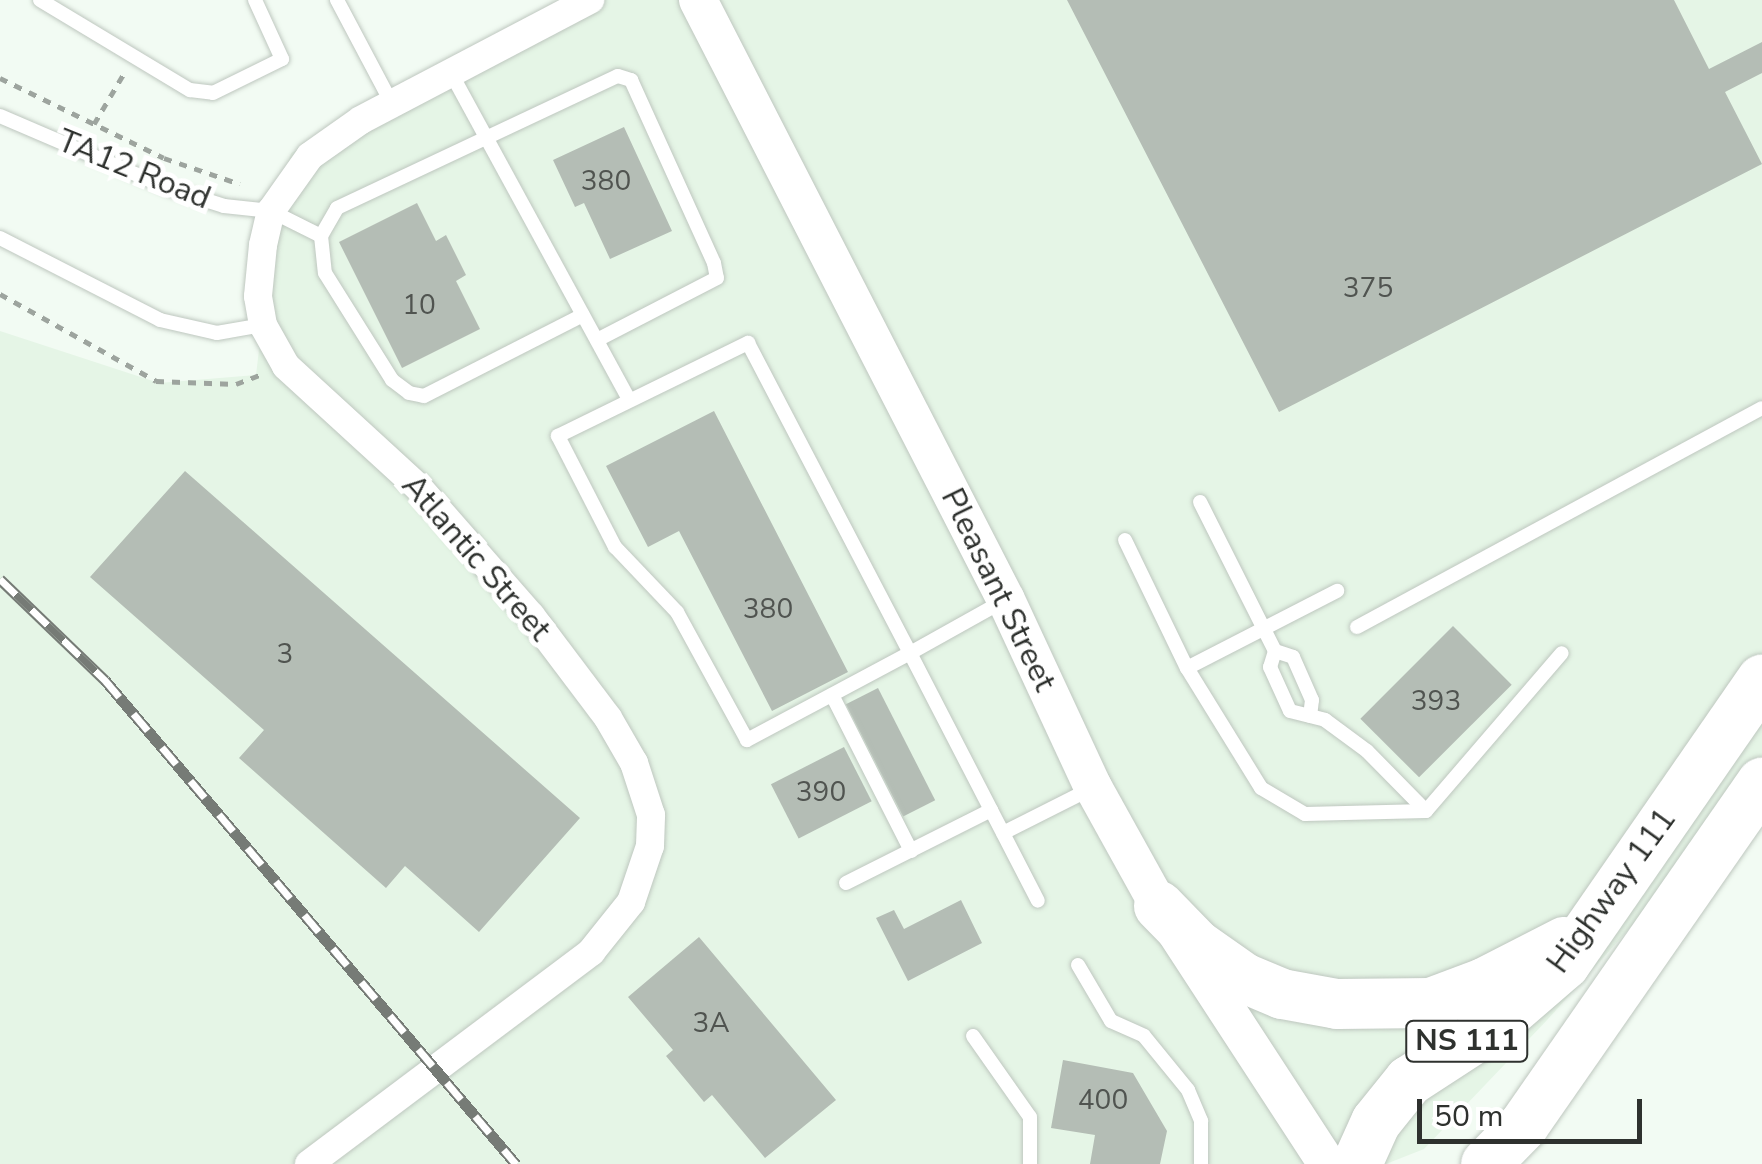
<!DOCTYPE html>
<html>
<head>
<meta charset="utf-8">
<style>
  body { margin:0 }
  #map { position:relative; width:1762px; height:1164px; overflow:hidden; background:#f2fbf3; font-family:"Nunito Sans",sans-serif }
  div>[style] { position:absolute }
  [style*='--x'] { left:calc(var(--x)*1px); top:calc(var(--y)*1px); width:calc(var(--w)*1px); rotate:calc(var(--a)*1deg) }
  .built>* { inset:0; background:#e5f5e6 }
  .building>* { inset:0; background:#b4bdb5; transform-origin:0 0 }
  .path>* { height:5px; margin-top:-2.5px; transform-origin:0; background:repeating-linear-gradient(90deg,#9da49e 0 8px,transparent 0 16px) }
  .roads { filter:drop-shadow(0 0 2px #bec7bf) drop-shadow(0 0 2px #bec7bf) }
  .service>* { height:14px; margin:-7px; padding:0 7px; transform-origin:7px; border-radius:7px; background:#fff }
  .minor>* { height:28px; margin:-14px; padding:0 14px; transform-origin:14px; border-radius:14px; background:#fff }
  .secondary>* { height:38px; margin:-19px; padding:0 19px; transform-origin:19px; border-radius:19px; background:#fff }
  .motorway>* { height:50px; margin:-25px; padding:0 25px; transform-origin:25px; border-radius:25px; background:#fff }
  .rail>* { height:11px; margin-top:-5.5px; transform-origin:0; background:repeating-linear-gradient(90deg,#fff 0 22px,#767b76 0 44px); box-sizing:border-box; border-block:2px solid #767b76 }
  span { translate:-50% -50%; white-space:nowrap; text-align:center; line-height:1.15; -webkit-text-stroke:10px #fff; paint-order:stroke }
  .number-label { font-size:28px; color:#505450 }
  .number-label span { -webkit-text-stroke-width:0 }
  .shield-label span { padding:2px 8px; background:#fff; border:2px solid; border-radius:8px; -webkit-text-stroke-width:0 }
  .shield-label { font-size:30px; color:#2e312e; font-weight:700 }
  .street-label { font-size:32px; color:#2e312e }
  .scale { position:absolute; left:1417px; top:1099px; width:225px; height:45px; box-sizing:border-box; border:5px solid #2e312e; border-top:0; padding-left:12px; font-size:30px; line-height:35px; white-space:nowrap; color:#2e312e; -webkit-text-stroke:8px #fff; paint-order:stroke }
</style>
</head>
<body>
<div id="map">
  <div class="built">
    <div style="clip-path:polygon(595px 0,1762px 0,1762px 781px,1548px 1019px,1424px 1149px,1386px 1164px,0 1164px,0 331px,159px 383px,256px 375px,261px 333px,261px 253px,291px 153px)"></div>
  </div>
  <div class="building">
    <div style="clip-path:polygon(1067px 0,1674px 0,1709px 69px,1762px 42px,1762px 73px,1725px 92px,1762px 164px,1279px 412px)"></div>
    <div style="clip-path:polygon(624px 127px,672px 231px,610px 259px,584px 203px,575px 207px,553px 160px)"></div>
    <div style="clip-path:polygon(417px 203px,436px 241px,446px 235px,466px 275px,456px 281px,480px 329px,402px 368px,339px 242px)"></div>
    <div style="clip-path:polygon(714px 411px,848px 672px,772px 711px,679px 531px,648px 547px,606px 466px)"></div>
    <div style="clip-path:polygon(185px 471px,580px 818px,479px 932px,405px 866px,386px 888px,239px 758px,264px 730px,90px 577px)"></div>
    <div style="left:1453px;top:626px;width:83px;height:131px;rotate:45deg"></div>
    <div style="left:878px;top:688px;width:126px;height:36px;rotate:63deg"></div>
    <div style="left:844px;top:747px;width:61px;height:82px;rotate:63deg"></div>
    <div style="clip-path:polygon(961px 900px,982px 943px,908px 981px,876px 918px,894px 910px,904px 929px)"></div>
    <div style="clip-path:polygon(699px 937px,836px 1100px,765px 1158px,712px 1095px,704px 1102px,666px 1056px,673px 1050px,628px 997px)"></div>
    <div style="clip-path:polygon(1063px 1060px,1133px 1073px,1167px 1131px,1160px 1164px,1090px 1164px,1095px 1135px,1051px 1128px)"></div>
  </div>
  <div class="path">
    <div style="--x:0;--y:78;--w:182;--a:26"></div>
    <div style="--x:164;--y:158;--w:80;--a:18.9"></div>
    <div style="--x:94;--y:124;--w:57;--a:-59.4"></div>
    <div style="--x:0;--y:294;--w:179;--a:29.1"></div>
    <div style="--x:156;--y:381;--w:80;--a:2.1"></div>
    <div style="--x:236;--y:384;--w:26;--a:-21"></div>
  </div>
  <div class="roads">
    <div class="service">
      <div style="--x:40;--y:0;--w:175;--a:31"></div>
      <div style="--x:190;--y:90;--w:23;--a:7"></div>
      <div style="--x:213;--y:93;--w:77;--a:-26.2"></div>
      <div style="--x:282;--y:59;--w:65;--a:-114.6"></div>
      <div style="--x:337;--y:0;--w:118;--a:62.1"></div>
      <div style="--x:451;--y:73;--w:372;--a:61.4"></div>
      <div style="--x:0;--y:116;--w:183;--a:23.2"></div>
      <div style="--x:168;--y:188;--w:59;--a:17.8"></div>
      <div style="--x:224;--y:206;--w:47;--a:6.1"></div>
      <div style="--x:271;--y:211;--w:56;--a:26.6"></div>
      <div style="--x:321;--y:236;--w:32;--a:-60"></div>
      <div style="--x:337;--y:208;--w:310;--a:-25.2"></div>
      <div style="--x:618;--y:76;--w:14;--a:17"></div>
      <div style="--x:631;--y:80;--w:201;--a:65.6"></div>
      <div style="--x:714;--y:263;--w:15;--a:79"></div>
      <div style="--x:717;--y:278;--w:135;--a:152.7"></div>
      <div style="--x:321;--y:236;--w:37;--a:84"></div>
      <div style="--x:325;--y:273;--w:126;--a:57.9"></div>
      <div style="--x:392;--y:380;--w:21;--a:37"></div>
      <div style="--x:409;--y:393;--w:15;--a:11"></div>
      <div style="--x:424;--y:396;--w:178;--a:-27"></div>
      <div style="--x:0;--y:238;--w:180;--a:27.1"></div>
      <div style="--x:160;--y:320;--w:58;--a:12.8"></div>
      <div style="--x:217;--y:333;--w:47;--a:-9.9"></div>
      <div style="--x:1200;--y:502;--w:167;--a:63.3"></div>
      <div style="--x:1275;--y:651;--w:19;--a:18"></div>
      <div style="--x:1293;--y:657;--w:47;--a:66.2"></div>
      <div style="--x:1312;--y:700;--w:16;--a:97"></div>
      <div style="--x:1125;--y:540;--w:142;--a:64.2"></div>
      <div style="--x:1187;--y:668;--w:141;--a:58.3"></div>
      <div style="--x:1261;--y:788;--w:51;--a:30.6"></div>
      <div style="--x:1305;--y:814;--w:121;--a:-1.4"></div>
      <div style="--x:1426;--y:811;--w:208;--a:-49.3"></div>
      <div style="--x:1005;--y:600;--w:109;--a:150.8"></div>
      <div style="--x:910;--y:653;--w:185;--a:151.9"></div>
      <div style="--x:747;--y:740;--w:146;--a:-118.7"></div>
      <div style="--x:677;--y:612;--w:90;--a:-133.6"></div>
      <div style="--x:615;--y:547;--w:125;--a:-117.2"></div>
      <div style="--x:558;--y:436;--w:212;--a:-26.1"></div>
      <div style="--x:748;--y:343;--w:350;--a:62.4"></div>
      <div style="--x:910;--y:653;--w:177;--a:62.7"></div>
      <div style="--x:991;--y:810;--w:102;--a:62.7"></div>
      <div style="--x:1357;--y:627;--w:460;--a:-28.4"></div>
      <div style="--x:1275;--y:651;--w:17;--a:107"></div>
      <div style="--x:1270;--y:667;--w:48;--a:65.6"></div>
      <div style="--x:1290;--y:711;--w:36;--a:14"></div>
      <div style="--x:1325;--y:720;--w:52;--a:36.4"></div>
      <div style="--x:1367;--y:751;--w:84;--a:45.5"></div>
      <div style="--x:1187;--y:668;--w:169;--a:-27.2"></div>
      <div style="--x:832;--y:695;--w:175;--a:63.1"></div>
      <div style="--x:1003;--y:833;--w:100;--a:-26.8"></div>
      <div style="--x:846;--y:883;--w:162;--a:-26.7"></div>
      <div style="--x:1078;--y:965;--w:65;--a:59.5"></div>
      <div style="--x:1111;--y:1021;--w:36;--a:24"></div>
      <div style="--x:1144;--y:1036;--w:70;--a:50.8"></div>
      <div style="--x:1188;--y:1090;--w:34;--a:67"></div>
      <div style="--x:1201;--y:1121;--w:43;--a:90"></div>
      <div style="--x:973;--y:1036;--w:99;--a:54.9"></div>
      <div style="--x:1030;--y:1117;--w:47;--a:90"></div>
    </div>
    <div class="minor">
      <div style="--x:309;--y:1164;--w:353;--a:-36.9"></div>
      <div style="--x:591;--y:952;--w:64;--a:-51.3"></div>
      <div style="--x:631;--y:902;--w:59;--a:-71.3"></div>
      <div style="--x:650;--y:846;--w:31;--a:-88"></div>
      <div style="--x:651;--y:815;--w:55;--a:-108.1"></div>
      <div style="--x:634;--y:763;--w:52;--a:-120"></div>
      <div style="--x:608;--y:718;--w:128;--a:-127"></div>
      <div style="--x:531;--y:616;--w:171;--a:-131.2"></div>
      <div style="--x:418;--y:487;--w:179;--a:-137.5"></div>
      <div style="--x:286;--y:366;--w:47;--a:-119.3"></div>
      <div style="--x:263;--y:325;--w:29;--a:-100"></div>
      <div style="--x:258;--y:296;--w:51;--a:-84.4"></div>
      <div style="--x:263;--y:245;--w:35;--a:-77"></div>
      <div style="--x:271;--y:211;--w:67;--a:-54.7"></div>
      <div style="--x:310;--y:156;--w:62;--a:-35.2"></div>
      <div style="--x:361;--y:120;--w:259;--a:-27.7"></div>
    </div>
    <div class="secondary">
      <div style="--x:698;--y:0;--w:674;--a:62.83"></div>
      <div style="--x:1006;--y:600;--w:206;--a:65.1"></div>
      <div style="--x:1093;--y:787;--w:136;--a:61"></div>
      <div style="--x:1159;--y:906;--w:308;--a:56.9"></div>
    </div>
    <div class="motorway">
      <div style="--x:1159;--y:906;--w:54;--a:45.7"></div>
      <div style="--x:1197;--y:945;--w:57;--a:35.1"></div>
      <div style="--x:1244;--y:978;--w:41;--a:22.8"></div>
      <div style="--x:1282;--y:994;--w:56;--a:10.3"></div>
      <div style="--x:1337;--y:1004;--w:94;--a:-0.6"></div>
      <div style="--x:1431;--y:1003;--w:57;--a:-20.7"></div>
      <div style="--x:1484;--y:983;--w:90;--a:-27.1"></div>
      <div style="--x:1357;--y:1164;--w:46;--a:-65.7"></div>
      <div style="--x:1376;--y:1122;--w:53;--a:-51.2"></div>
      <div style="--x:1409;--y:1081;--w:99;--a:-33"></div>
      <div style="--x:1492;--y:1027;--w:96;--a:-40.8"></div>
      <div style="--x:1565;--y:964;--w:346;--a:-55.3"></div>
      <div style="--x:1486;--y:1164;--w:54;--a:-45.7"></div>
      <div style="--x:1524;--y:1125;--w:417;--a:-55.2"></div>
    </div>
  </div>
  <div class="rail">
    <div style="--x:0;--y:579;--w:146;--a:43.9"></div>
    <div style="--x:105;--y:680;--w:635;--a:49.66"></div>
  </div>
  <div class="number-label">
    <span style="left:606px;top:181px">380</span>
    <span style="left:1368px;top:288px">375</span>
    <span style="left:419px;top:305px">10</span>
    <span style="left:768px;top:609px">380</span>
    <span style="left:285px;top:654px">3</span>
    <span style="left:1436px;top:701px">393</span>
    <span style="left:821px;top:792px">390</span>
    <span style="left:711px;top:1023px">3A</span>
    <span style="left:1103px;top:1100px">400</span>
  </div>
  <div class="shield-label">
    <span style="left:1467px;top:1041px">NS 111</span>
  </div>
  <div class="street-label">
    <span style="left:134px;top:170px;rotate:22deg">TA12 Road</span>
    <span style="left:476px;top:558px;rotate:49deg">Atlantic Street</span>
    <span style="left:998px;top:590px;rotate:64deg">Pleasant Street</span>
    <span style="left:1612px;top:891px;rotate:-54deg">Highway 111</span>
  </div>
  <div class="scale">50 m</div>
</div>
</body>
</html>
